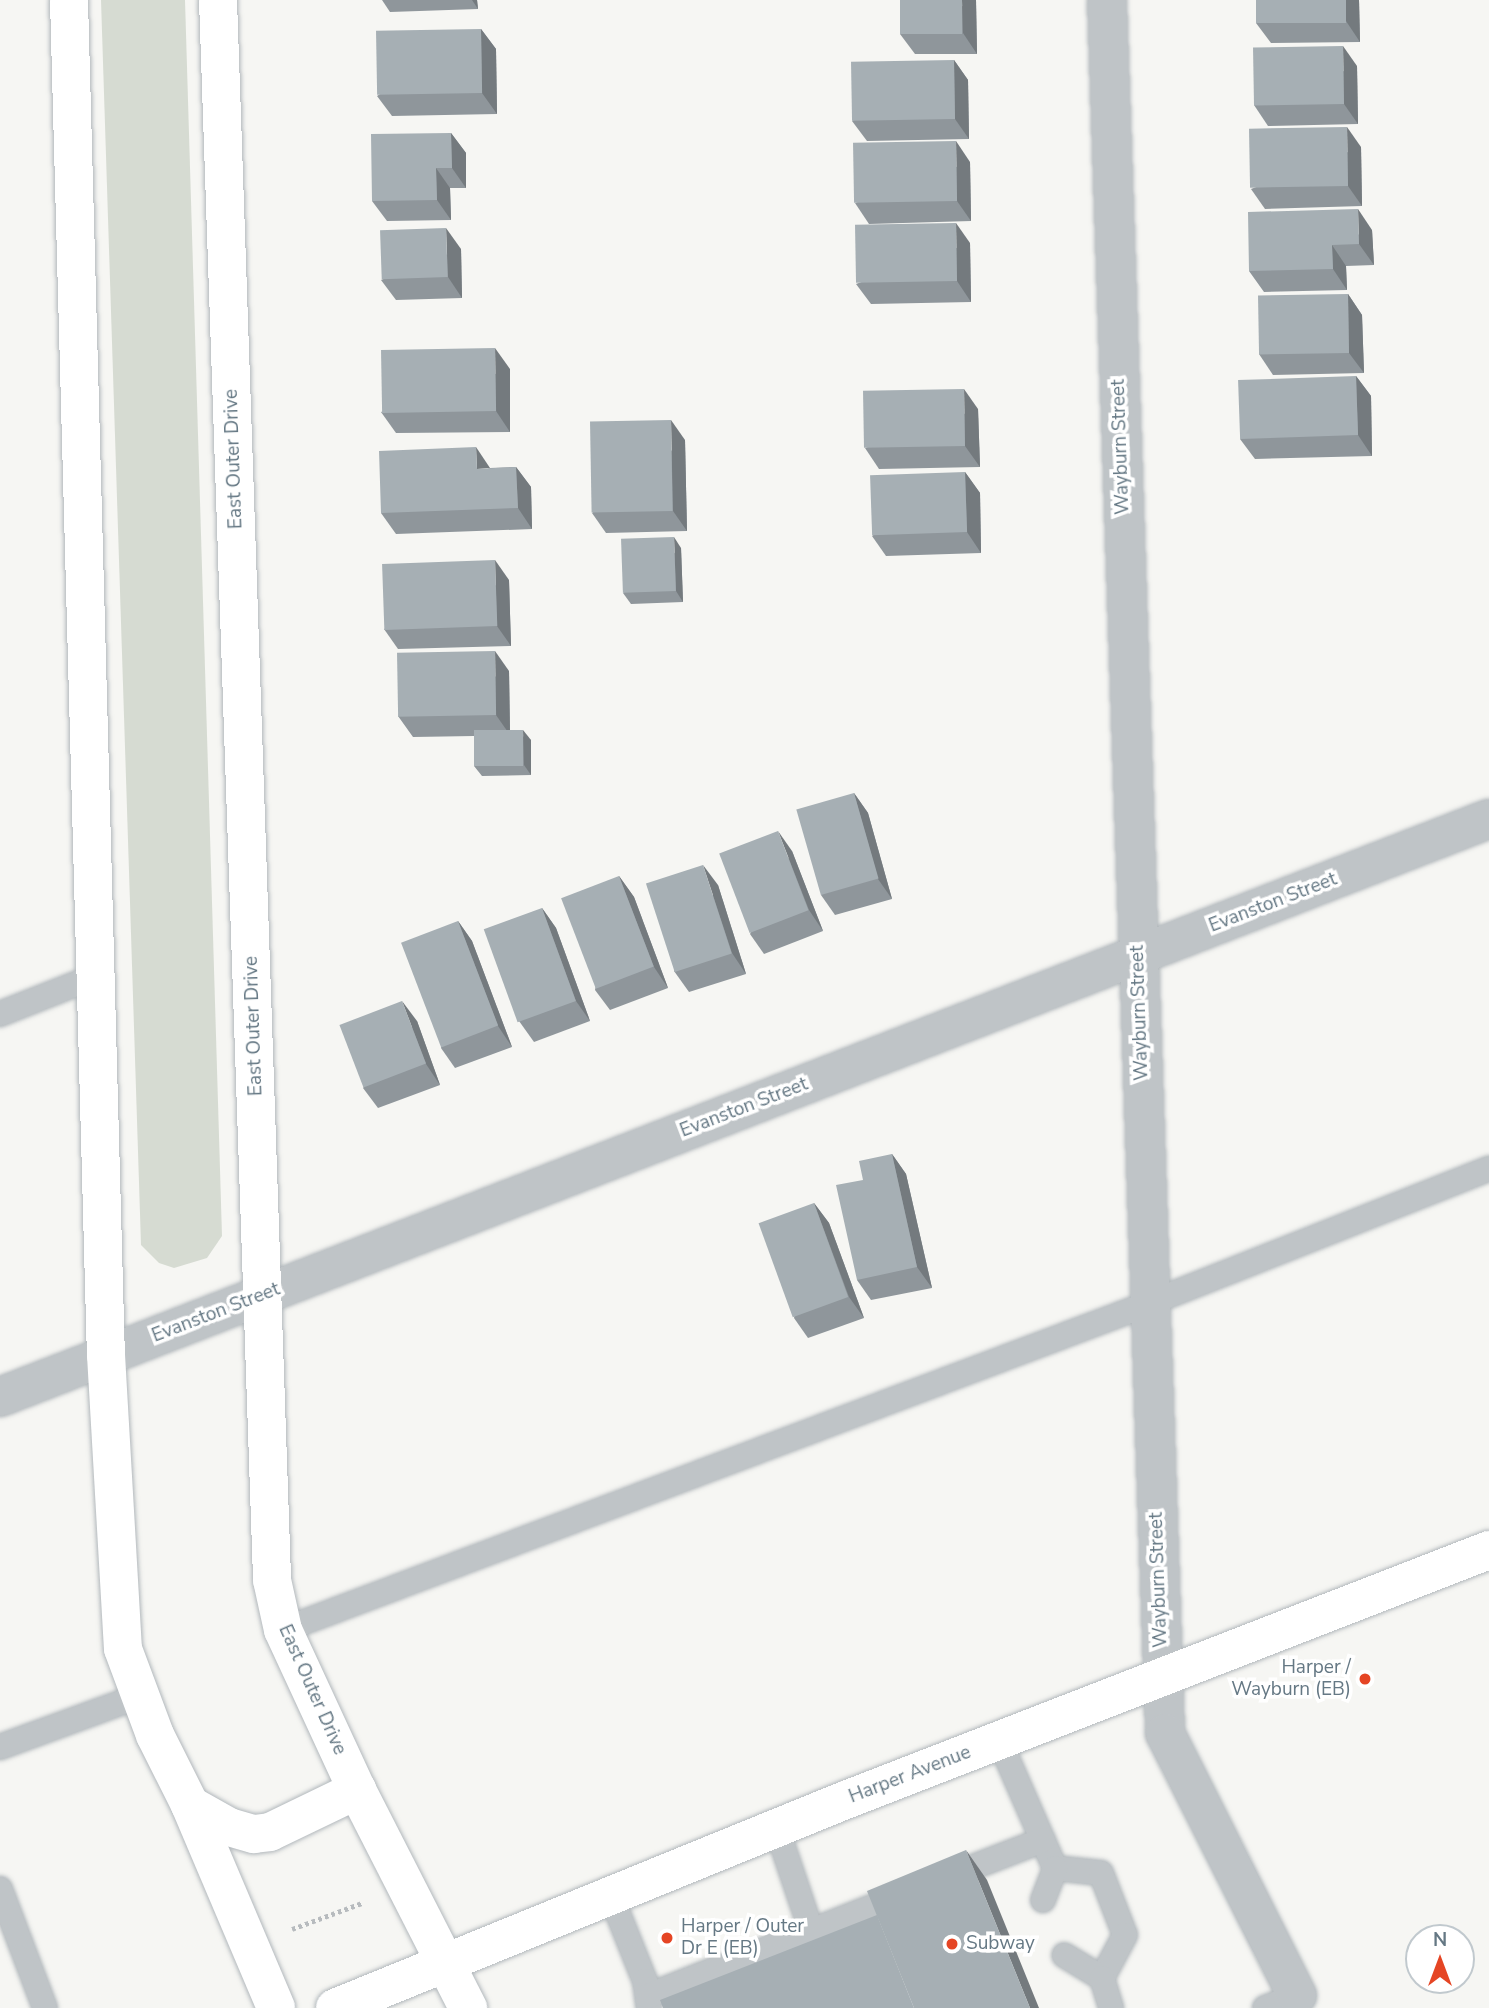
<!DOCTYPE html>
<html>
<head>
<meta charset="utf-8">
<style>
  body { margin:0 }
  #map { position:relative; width:1489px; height:2008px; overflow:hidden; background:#f6f6f3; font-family:"Nunito Sans",sans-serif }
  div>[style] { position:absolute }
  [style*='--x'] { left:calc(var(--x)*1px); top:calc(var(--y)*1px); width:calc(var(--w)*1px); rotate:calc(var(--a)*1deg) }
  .green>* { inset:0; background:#d6dbd2 }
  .path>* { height:4.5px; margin-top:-2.25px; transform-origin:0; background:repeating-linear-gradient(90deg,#b7bbbe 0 3.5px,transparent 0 7px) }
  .roads { filter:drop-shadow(0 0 2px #b2b8bc) drop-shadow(0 0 2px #b2b8bc) }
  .lane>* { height:24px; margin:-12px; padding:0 12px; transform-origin:12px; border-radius:12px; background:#bfc4c7 }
  .street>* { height:38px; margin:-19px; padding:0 19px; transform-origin:19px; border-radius:19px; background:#bfc4c7 }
  .secondary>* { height:38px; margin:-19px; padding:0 19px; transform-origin:19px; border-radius:19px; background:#fff }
  .wall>* { inset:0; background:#8f969b }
  .shaded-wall>* { inset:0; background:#747a7e }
  .building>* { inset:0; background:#a6afb4; transform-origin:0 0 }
  .dots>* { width:19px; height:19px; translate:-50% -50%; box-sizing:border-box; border:4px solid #fff; border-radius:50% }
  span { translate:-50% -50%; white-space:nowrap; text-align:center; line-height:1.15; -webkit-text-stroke:7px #fff; paint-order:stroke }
  .street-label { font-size:19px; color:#657884 }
  .poi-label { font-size:19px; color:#657884 }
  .right { translate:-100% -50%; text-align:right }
  .left { translate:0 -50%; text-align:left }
  .north { position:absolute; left:1405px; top:1924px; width:70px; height:70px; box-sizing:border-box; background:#fff; border:2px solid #c1c9ce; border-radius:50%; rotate:0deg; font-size:19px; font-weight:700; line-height:28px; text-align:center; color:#657884 }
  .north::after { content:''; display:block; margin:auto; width:24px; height:32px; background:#e54524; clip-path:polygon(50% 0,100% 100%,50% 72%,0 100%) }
</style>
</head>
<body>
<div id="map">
  <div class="green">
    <div style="clip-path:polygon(101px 0,185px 0,222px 1236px,207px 1258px,174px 1268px,159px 1263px,141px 1245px)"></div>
  </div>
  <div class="path">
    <div style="--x:292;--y:1929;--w:75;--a:-20.4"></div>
  </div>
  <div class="roads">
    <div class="lane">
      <div style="--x:0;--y:1014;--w:103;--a:-21.6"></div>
      <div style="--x:283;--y:1630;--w:927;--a:-20.66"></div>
      <div style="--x:1150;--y:1303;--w:365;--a:-21.6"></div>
      <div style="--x:999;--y:1740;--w:140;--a:66.4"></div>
      <div style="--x:1055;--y:1868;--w:46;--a:6.2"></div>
      <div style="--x:1101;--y:1873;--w:66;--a:68.8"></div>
      <div style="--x:1125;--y:1935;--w:49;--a:118.1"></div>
      <div style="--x:1102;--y:1978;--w:44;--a:-148.8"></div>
      <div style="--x:0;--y:1747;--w:148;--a:-20.1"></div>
      <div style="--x:777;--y:1829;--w:107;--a:71.4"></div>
      <div style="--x:945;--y:1878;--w:105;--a:-21.2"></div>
      <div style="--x:0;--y:1889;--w:127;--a:69.3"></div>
      <div style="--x:611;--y:1896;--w:92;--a:68.2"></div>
      <div style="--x:645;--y:1981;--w:27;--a:82"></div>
      <div style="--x:1043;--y:1900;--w:34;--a:-69"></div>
      <div style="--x:1102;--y:1978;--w:31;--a:73"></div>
      <div style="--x:648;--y:1996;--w:273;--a:-21.7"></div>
      <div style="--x:1265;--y:2008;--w:34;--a:-21"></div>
    </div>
    <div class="street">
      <div style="--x:1107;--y:0;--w:1734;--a:88.08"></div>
      <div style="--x:1165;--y:1733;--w:294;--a:63.3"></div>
      <div style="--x:0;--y:1397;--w:1597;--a:-21.22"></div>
    </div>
    <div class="secondary">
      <div style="--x:69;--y:0;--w:1356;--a:88.44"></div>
      <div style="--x:106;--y:1355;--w:294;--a:86.7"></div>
      <div style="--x:123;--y:1649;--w:92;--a:69.6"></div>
      <div style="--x:155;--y:1735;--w:78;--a:63.4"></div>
      <div style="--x:190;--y:1805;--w:220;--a:67"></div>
      <div style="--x:218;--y:0;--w:1581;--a:88.04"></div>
      <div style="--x:272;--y:1580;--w:51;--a:77.6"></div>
      <div style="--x:283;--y:1630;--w:176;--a:65.2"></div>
      <div style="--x:357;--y:1790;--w:245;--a:63"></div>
      <div style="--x:190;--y:1805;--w:45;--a:29.4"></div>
      <div style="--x:229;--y:1827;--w:26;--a:16"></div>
      <div style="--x:254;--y:1834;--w:16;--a:-7"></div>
      <div style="--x:270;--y:1832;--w:97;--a:-25.8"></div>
      <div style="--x:335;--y:2008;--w:549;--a:-22.17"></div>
      <div style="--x:843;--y:1801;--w:693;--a:-21.23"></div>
    </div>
  </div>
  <div class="wall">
    <div style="clip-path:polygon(382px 0,477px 0,478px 9px,390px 12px)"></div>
    <div style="clip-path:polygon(976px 0,977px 54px,915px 54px,900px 34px)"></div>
    <div style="clip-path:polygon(1359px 0,1360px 42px,1271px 43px,1256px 23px)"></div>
    <div style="clip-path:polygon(481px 29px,496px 49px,497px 114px,392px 116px,377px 96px)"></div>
    <div style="clip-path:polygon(954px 60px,968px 80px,969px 139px,867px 141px,852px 121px)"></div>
    <div style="clip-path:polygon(1357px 66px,1358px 124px,1268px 126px,1254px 105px)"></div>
    <div style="clip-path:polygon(451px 133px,466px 153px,466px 188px,450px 188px,451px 220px,387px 221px,372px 201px)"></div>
    <div style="clip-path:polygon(1361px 147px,1362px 206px,1265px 209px,1251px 189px)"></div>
    <div style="clip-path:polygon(970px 162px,971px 221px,869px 224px,855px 203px)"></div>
    <div style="clip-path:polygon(1372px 230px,1374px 265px,1346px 266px,1347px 290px,1264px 292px,1249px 271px)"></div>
    <div style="clip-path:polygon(970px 243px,971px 302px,871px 304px,856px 284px)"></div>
    <div style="clip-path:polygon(461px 249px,462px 298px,396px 300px,381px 280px)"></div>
    <div style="clip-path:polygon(1348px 294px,1362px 315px,1364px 373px,1273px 375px,1259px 354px)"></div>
    <div style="clip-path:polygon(510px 369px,510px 432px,396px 433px,381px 412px)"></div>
    <div style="clip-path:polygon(1356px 376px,1371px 396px,1372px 456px,1255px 459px,1240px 439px)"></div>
    <div style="clip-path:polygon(978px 409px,980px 467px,879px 469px,865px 448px)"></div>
    <div style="clip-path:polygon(685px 440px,687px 531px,606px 533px,592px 513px)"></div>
    <div style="clip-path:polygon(516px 467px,531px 487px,532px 529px,396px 534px,381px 513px,490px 468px)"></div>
    <div style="clip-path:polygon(965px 472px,980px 493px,981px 553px,886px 556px,872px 536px)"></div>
    <div style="clip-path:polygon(681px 548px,683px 602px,631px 604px,623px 593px)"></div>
    <div style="clip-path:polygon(509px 580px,511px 646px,398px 649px,384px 629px)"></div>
    <div style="clip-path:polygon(509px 671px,510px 730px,531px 740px,531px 775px,482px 776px,474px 766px,474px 736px,413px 737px,398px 716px)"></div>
    <div style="clip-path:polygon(854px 793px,868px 813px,892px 899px,835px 915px,821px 895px)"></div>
    <div style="clip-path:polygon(792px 851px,823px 931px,764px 954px,750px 934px)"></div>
    <div style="clip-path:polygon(619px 876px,634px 897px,668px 988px,610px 1010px,595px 990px)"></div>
    <div style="clip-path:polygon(718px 885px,746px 974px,689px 992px,674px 971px)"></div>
    <div style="clip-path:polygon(542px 908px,556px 928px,590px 1021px,534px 1042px,519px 1021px)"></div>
    <div style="clip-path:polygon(458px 921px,472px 941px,512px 1047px,455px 1068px,441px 1048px)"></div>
    <div style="clip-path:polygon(417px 1021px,440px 1085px,378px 1108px,363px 1088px)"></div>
    <div style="clip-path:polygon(892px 1154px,906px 1174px,932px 1288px,871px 1300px,857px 1280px,863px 1180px)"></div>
    <div style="clip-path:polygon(814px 1203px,829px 1223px,864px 1318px,808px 1338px,794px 1318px)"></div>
  </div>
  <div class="shaded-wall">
    <div style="clip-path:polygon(472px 0,477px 0,478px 9px)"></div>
    <div style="clip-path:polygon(962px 0,976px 0,977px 54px,963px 33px)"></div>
    <div style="clip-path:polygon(1346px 0,1359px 0,1360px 42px,1346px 21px)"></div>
    <div style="clip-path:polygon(481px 29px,496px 49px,497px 114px,482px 93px)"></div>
    <div style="clip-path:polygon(1343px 46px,1357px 66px,1358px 124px,1344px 104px)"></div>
    <div style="clip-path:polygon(954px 60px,968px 80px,969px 139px,955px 119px)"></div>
    <div style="clip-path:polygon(1347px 127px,1361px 147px,1362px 206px,1348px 186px)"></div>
    <div style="clip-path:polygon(451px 133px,466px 153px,466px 188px,452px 168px)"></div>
    <div style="clip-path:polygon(956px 141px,970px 162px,971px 221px,957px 201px)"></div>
    <div style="clip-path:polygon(436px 168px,450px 188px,451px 220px,437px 200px)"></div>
    <div style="clip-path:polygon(1358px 209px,1372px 230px,1374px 265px,1359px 244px)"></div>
    <div style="clip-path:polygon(956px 223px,970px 243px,971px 302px,957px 281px)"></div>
    <div style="clip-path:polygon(446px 228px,461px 249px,462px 298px,448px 277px)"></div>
    <div style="clip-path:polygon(1332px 245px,1346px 266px,1347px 290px,1333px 269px)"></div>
    <div style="clip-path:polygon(1348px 294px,1362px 315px,1364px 373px,1349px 353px)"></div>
    <div style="clip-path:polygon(495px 348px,510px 369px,510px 432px,496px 411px)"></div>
    <div style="clip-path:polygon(1356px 376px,1371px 396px,1372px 456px,1358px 435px)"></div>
    <div style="clip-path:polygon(964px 389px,978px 409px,980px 467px,965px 446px)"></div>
    <div style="clip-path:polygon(671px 420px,685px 440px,687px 531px,673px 511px)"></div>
    <div style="clip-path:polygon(476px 447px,490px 468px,477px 469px)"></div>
    <div style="clip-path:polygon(516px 467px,531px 487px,532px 529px,518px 508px)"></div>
    <div style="clip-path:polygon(965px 472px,980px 493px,981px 553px,967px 532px)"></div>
    <div style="clip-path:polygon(674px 537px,681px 548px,683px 602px,676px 591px)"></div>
    <div style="clip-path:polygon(495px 560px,509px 580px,511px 646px,497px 626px)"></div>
    <div style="clip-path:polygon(495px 651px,509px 671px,510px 735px,496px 715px)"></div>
    <div style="clip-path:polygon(523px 730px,531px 740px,531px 775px,524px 765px)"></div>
    <div style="clip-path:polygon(854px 793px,868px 813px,892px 899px,878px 879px)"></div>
    <div style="clip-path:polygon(778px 831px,792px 851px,823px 931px,809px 910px)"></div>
    <div style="clip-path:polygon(703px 865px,718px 885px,746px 974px,732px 953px)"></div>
    <div style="clip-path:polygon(619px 876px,634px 897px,668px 988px,654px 967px)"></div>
    <div style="clip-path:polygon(542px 908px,556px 928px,590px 1021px,576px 1001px)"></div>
    <div style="clip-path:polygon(458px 921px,472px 941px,512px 1047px,498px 1026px)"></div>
    <div style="clip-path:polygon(402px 1001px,417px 1021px,440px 1085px,426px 1064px)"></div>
    <div style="clip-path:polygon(892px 1154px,906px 1174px,932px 1288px,917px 1267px)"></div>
    <div style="clip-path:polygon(814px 1203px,829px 1223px,864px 1318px,849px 1297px)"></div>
    <div style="clip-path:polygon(966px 1850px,987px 1880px,1039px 2008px,1030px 2008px)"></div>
  </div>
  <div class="building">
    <div style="left:900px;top:0;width:62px;height:34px"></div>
    <div style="left:1256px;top:0;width:90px;height:23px"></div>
    <div style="left:481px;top:29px;width:64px;height:105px;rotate:89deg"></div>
    <div style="left:1343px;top:46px;width:58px;height:90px;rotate:89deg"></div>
    <div style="left:954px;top:60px;width:59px;height:103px;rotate:89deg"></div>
    <div style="left:1347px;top:127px;width:59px;height:98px;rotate:89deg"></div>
    <div style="clip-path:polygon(451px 133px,452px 168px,436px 168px,437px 200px,372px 201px,371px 134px)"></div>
    <div style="left:956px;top:141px;width:60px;height:103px;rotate:89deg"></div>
    <div style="clip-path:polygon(1358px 209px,1359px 244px,1332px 245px,1333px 269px,1249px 271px,1248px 212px)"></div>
    <div style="left:956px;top:223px;width:58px;height:101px;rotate:89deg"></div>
    <div style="left:446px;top:228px;width:49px;height:66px;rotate:88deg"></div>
    <div style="left:1348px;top:294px;width:59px;height:90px;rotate:89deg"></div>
    <div style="left:495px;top:348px;width:63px;height:114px;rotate:89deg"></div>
    <div style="left:1356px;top:376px;width:59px;height:118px;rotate:88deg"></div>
    <div style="left:964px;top:389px;width:57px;height:101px;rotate:89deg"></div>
    <div style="left:671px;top:420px;width:91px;height:81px;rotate:89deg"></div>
    <div style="clip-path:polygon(476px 447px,477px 469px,516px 467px,518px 508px,381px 513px,379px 451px)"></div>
    <div style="left:965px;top:472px;width:60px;height:95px;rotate:88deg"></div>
    <div style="left:674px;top:537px;width:54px;height:53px;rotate:88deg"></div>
    <div style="left:495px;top:560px;width:66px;height:113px;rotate:88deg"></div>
    <div style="left:495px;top:651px;width:64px;height:98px;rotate:89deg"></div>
    <div style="left:474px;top:730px;width:49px;height:36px"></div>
    <div style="left:854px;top:793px;width:89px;height:60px;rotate:74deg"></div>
    <div style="left:778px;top:831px;width:85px;height:63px;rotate:69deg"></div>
    <div style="left:703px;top:865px;width:93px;height:60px;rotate:72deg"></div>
    <div style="left:619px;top:876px;width:97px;height:62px;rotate:69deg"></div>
    <div style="left:542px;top:908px;width:99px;height:62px;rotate:70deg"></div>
    <div style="left:458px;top:921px;width:112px;height:61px;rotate:69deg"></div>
    <div style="left:402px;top:1001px;width:67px;height:67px;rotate:69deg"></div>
    <div style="clip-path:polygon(892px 1154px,917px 1267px,857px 1280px,836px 1185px,863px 1180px,859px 1161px)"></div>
    <div style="left:814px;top:1203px;width:100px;height:59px;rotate:70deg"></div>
    <div style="clip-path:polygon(966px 1850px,1030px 2008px,914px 2008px,867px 1891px)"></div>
    <div style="clip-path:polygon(877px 1915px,914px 2008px,663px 2008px,660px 2000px)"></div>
  </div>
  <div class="dots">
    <div style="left:1365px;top:1679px;background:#e54524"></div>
    <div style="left:667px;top:1938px;background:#e54524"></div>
    <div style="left:952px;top:1944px;background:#e54524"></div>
  </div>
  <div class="street-label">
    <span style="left:1121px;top:447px;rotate:-92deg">Wayburn Street</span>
    <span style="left:234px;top:459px;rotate:-92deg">East Outer Drive</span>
    <span style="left:1273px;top:903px;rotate:-21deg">Evanston Street</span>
    <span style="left:1140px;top:1013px;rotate:-92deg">Wayburn Street</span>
    <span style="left:254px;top:1026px;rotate:-92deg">East Outer Drive</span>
    <span style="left:744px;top:1108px;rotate:-21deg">Evanston Street</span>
    <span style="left:216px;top:1313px;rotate:-21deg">Evanston Street</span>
    <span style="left:1159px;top:1580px;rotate:-92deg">Wayburn Street</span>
    <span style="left:312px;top:1690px;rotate:66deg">East Outer Drive</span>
    <span style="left:910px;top:1775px;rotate:-21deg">Harper Avenue</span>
  </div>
  <div class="poi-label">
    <span class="right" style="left:1351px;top:1679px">Harper /<br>Wayburn (EB)</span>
    <span class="left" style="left:681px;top:1938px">Harper / Outer<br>Dr E (EB)</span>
    <span class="left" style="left:966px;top:1944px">Subway</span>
  </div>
  <div class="north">N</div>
</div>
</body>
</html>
